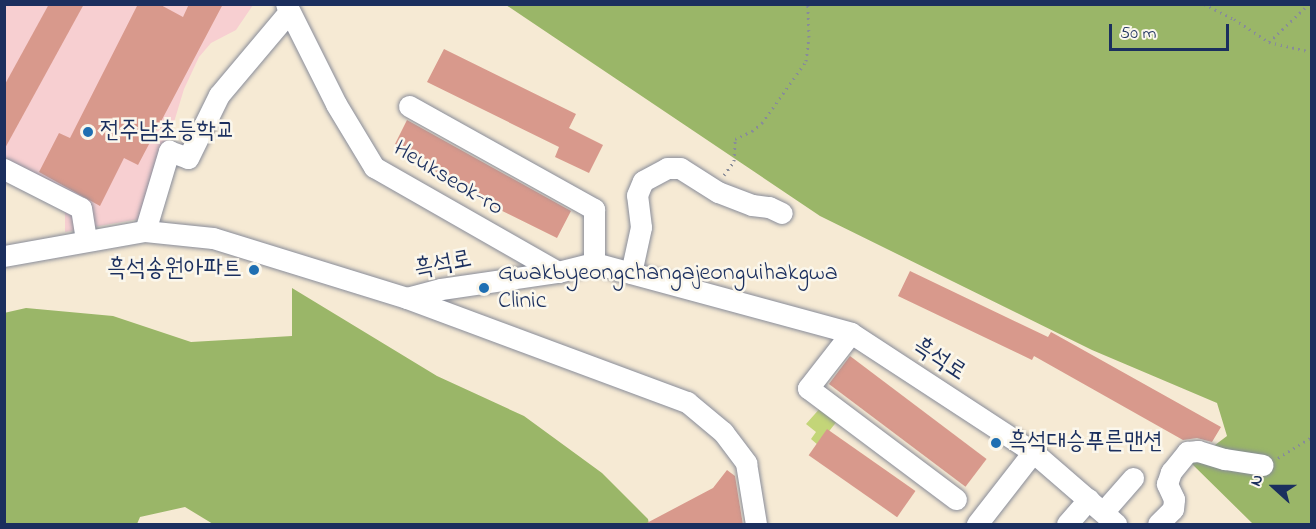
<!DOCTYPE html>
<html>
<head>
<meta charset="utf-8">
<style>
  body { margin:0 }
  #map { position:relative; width:1316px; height:529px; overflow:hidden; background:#f6ead4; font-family:"Indie Flower","Poor Story",sans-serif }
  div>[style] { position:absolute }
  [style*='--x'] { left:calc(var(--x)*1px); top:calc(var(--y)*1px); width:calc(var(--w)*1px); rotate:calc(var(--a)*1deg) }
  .built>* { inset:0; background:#f7cfd1 }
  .green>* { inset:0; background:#c3d578 }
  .forest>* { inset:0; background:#9ab668 }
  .building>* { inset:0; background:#d8998c; transform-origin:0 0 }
  .path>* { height:3px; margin-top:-1.5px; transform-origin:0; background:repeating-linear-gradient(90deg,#888c99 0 1.5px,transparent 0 6px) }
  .roads { filter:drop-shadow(0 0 2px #888c99) drop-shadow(0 0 2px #888c99) }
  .minor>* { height:21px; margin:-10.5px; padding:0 10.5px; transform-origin:10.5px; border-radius:10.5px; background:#fff }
  .dots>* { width:16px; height:16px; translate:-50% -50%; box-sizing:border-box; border:3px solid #fbf7ec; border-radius:50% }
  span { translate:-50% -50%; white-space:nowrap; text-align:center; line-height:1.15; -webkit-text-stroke:5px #fbf7ec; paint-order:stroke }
  .poi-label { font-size:24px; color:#1b2f5e }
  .left { translate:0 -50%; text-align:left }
  .right { translate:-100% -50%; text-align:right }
  .street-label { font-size:24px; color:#1b2f5e }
  .frame { position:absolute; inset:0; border:6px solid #1b2f5e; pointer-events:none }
  .north { position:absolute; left:1244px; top:457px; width:60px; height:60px; -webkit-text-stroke:4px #fbf7ec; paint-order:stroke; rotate:291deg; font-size:16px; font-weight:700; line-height:24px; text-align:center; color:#1b2f5e }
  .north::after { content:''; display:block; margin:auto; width:21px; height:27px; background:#1b2f5e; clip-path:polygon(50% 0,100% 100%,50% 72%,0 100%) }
  .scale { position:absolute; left:1109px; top:24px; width:120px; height:27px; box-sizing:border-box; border:3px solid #1b2f5e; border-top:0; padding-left:8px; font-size:18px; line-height:21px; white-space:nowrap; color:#1b2f5e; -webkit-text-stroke:4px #fbf7ec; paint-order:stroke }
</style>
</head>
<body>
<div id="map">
  <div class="built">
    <div style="clip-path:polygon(4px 5px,253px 5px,236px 30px,211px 43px,199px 57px,184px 89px,145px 218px,65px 232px,65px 209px,5px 174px)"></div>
  </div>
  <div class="green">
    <div style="clip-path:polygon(822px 406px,838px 420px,818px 445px,811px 439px,816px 432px,806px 424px)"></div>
  </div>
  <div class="forest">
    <div style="clip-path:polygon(506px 5px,1311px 5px,1311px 524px,1253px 524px,1191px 463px,1227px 436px,1217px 403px,1092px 350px,820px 216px)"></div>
    <div style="clip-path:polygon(292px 288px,437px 376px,524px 416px,602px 473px,648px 519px,649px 524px,213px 524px,185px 507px,140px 517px,137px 524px,5px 524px,4px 313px,26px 308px,113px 316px,191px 342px,292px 336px)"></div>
  </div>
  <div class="building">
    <div style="clip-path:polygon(49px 4px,84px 4px,4px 150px,4px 86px)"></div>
    <div style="clip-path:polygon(138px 4px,159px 4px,183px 17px,189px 4px,223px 4px,138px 165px,124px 158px,100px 206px,39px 172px,59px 133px,70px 138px)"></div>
    <div style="clip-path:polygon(444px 49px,576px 114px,569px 128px,603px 145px,589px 173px,555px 157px,559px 147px,427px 82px)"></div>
    <div style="clip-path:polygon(407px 120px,571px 211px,557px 238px,490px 205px,493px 200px,425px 166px,428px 160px,395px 144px)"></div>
    <div style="clip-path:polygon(910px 271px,1048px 337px,1051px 332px,1221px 427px,1212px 442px,1197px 438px,1183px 440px,1034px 356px,1032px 360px,898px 296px)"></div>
    <div style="left:850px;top:356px;width:171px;height:35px;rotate:37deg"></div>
    <div style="left:827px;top:429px;width:108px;height:32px;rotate:35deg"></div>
    <div style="clip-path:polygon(727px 470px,735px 476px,743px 525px,643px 525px,713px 488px)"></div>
  </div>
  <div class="path">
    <div style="--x:1204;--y:4;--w:34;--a:27"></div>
    <div style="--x:1234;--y:19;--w:42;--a:33.3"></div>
    <div style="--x:1269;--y:42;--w:44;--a:13.1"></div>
    <div style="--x:1269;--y:42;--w:55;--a:-43.5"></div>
    <div style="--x:724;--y:175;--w:17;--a:-54"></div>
    <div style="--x:734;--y:161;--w:22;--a:-87"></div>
    <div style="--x:735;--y:139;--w:19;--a:-25"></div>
    <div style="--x:752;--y:131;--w:13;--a:-39"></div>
    <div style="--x:762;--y:123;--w:76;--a:-54.6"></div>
    <div style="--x:806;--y:61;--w:24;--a:-83"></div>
    <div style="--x:809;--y:37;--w:33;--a:-92"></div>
    <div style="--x:1278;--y:458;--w:40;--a:-32"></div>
  </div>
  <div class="roads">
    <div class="minor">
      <div style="--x:286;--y:4;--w:112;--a:63.4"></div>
      <div style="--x:336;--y:104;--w:74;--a:58.9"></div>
      <div style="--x:374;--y:167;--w:212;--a:29.7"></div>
      <div style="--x:409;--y:106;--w:212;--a:29.1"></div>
      <div style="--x:594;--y:209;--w:54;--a:90"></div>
      <div style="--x:4;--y:169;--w:86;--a:26.9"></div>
      <div style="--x:81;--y:208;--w:33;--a:81"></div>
      <div style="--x:145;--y:231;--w:84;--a:-73.3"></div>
      <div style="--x:169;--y:151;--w:20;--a:20"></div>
      <div style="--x:188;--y:158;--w:70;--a:-63.8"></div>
      <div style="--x:219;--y:95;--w:109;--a:-49.9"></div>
      <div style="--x:4;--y:256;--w:143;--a:-10.1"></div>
      <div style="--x:145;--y:231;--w:68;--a:5.9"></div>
      <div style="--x:213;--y:238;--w:203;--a:17.2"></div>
      <div style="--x:407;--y:298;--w:35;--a:-15"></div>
      <div style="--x:441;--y:289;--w:118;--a:-8.3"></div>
      <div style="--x:558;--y:272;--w:37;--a:-14"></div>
      <div style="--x:594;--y:263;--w:266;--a:15.2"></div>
      <div style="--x:851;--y:333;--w:217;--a:33.2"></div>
      <div style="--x:1033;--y:452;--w:110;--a:40.9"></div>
      <div style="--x:631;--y:273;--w:47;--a:-77.7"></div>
      <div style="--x:641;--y:227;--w:32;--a:-97"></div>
      <div style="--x:637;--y:195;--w:15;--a:-67"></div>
      <div style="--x:643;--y:181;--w:27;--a:-28"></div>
      <div style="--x:667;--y:168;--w:13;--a:0"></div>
      <div style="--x:680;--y:168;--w:45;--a:32.3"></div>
      <div style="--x:718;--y:192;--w:36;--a:21"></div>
      <div style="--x:752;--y:205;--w:17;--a:7"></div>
      <div style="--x:769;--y:207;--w:14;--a:25"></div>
      <div style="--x:407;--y:298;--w:299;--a:20.4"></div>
      <div style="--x:687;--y:402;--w:47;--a:39.8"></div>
      <div style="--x:723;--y:432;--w:39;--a:53"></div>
      <div style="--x:746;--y:463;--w:62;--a:80.7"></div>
      <div style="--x:851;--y:333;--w:70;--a:128"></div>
      <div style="--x:808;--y:388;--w:185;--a:36.9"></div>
      <div style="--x:1104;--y:511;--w:44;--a:-48.7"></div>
      <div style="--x:977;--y:524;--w:91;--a:-52.1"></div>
      <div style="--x:1067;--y:524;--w:33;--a:-49"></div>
      <div style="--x:1158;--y:524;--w:21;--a:-45"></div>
      <div style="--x:1173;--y:509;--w:10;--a:-84"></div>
      <div style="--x:1174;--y:499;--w:17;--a:-115"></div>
      <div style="--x:1167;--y:484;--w:13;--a:-72"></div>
      <div style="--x:1171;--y:472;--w:26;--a:-51"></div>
      <div style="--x:1187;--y:452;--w:11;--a:-5"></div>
      <div style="--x:1198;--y:451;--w:28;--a:17"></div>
      <div style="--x:1225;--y:459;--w:38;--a:9"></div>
    </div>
  </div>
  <div class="dots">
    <div style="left:88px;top:132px;background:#1f6fb2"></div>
    <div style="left:254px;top:270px;background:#1f6fb2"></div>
    <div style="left:484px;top:288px;background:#1f6fb2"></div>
    <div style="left:996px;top:443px;background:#1f6fb2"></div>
  </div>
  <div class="poi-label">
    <span class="left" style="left:100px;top:132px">전주남초등학교</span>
    <span class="right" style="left:242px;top:270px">흑석송원아파트</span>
    <span class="left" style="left:498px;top:288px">Gwakbyeongchangajeonguihakgwa<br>Clinic</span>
    <span class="left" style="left:1008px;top:443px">흑석대승푸른맨션</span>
  </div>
  <div class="street-label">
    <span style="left:448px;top:179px;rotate:31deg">Heukseok-ro</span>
    <span style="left:443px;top:265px;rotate:-11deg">흑석로</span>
    <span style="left:939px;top:360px;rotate:33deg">흑석로</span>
  </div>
  <div class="frame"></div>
  <div class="north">N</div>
  <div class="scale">50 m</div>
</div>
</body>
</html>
